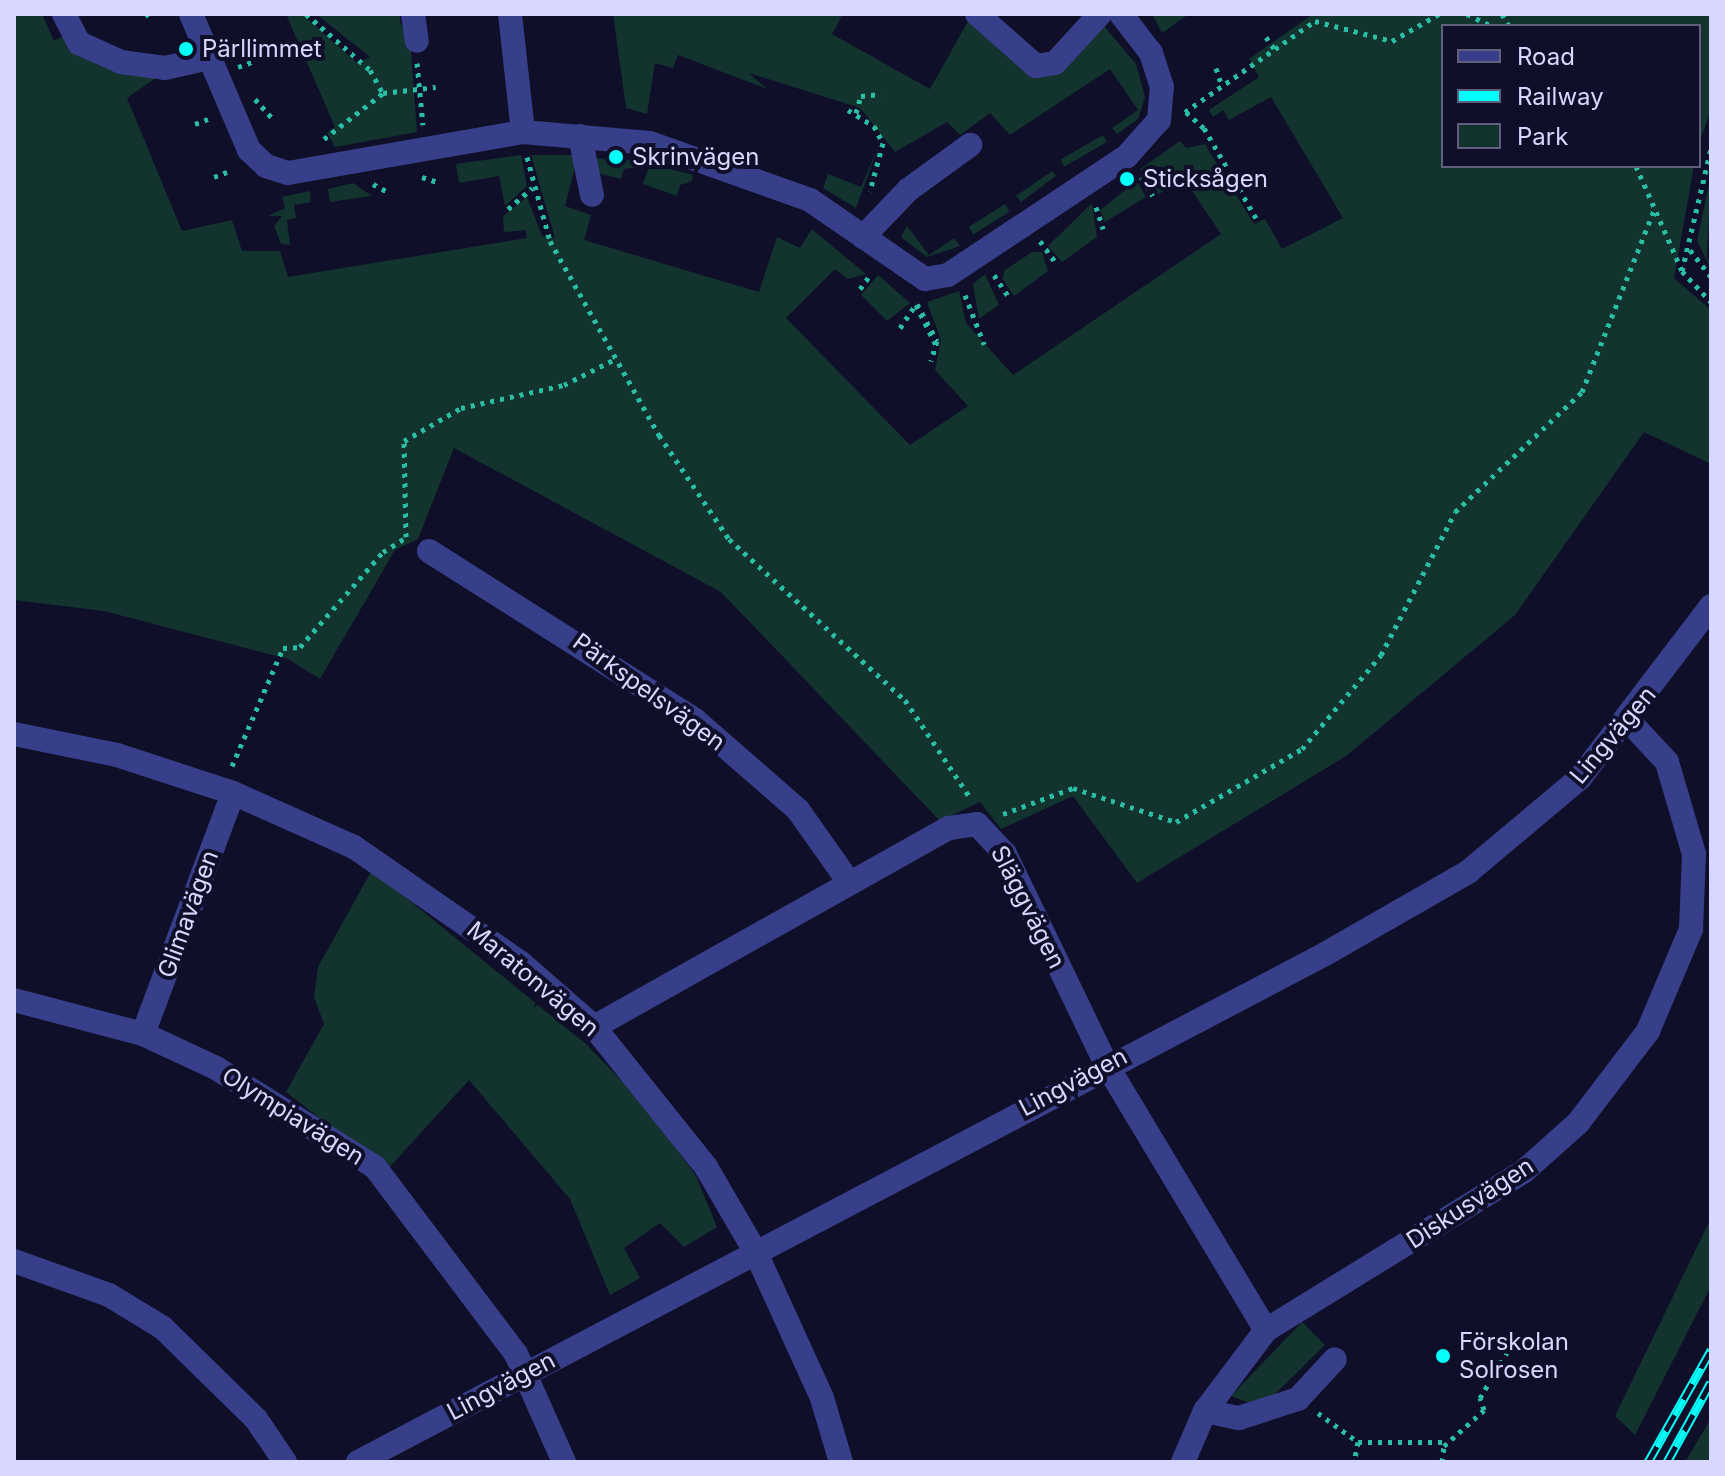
<!DOCTYPE html>
<html>
<head>
<meta charset="utf-8">
<style>
  body { margin:0 }
  #map { position:relative; width:1725px; height:1476px; overflow:hidden; background:#100f29; font-family:Inter,sans-serif }
  div>[style] { position:absolute }
  [style*='--x'] { left:calc(var(--x)*1px); top:calc(var(--y)*1px); width:calc(var(--w)*1px); rotate:calc(var(--a)*1deg) }
  .green>* { inset:0; background:#12332e; transform-origin:0 0 }
  .path>* { height:5px; margin-top:-2.5px; transform-origin:0; background:repeating-linear-gradient(90deg,#2abfa4 0 4px,transparent 0 10px) }
  .minor>* { height:24px; margin:-12px; padding:0 12px; transform-origin:12px; border-radius:12px; background:#383f8a }
  .rail>* { height:9px; margin-top:-4.5px; transform-origin:0; background:repeating-linear-gradient(90deg,#100f29 0 18px,#03fffa 0 36px); box-sizing:border-box; border-block:2px solid #03fffa }
  .dots>* { width:22px; height:22px; translate:-50% -50%; box-sizing:border-box; border:4px solid #100f29; border-radius:50% }
  span { translate:-50% -50%; white-space:nowrap; text-align:center; line-height:1.15; -webkit-text-stroke:8px #100f29; paint-order:stroke }
  .poi-label { font-size:24px; color:#d7d7ff }
  .left { translate:0 -50%; text-align:left }
  .street-label { font-size:24px; color:#d7d7ff }
  .frame { position:absolute; inset:0; border:16px solid #d7d7ff; pointer-events:none }
  .legend { position:absolute; left:1441px; top:24px; width:260px; height:144px; box-sizing:border-box; background:#100f29; border:2px solid #605f7f; margin:0; padding:10px 14px; list-style:none; font-size:24px; color:#d7d7ff }
  .legend li { display:flex; align-items:center; gap:16px; height:40px }
  .legend b { width:40px; border:2px solid #605f7f }
</style>
</head>
<body>
<div id="map">
  <div class="green">
    <div style="clip-path:polygon(14px 14px,42px 14px,54px 41px,65px 35px,157px 77px,127px 98px,182px 231px,232px 220px,242px 251px,280px 251px,288px 277px,527px 238px,526px 230px,504px 232px,503px 216px,527px 197px,542px 236px,555px 238px,531px 155px,578px 155px,565px 206px,591px 215px,584px 240px,759px 292px,777px 237px,800px 248px,812px 229px,866px 274px,848px 279px,835px 269px,786px 318px,910px 445px,968px 406px,935px 370px,941px 340px,927px 302px,959px 291px,966px 323px,1013px 375px,1221px 234px,1184px 179px,1159px 194px,1140px 169px,1180px 141px,1186px 148px,1205px 144px,1254px 224px,1265px 219px,1282px 249px,1343px 218px,1271px 97px,1229px 120px,1223px 110px,1213px 117px,1209px 110px,1259px 77px,1249px 59px,1313px 14px,1711px 14px,1711px 110px,1699px 143px,1699px 26px,1443px 26px,1443px 166px,1694px 166px,1674px 278px,1711px 310px,1711px 464px,1644px 432px,1515px 615px,1346px 756px,1137px 883px,1073px 796px,1001px 829px,980px 802px,940px 821px,721px 592px,454px 448px,418px 539px,395px 550px,320px 679px,288px 659px,104px 611px,14px 600px)"></div>
    <div style="clip-path:polygon(286px 14px,302px 14px,357px 63px,370px 57px,316px 14px,399px 14px,401px 25px,409px 25px,417px 132px,335px 147px,327px 133px,335px 127px)"></div>
    <div style="clip-path:polygon(613px 14px,843px 14px,832px 34px,930px 89px,971px 16px,1033px 71px,1104px 26px,1136px 64px,1145px 97px,1138px 119px,1117px 134px,1112px 128px,1138px 110px,1110px 69px,1010px 135px,990px 113px,960px 135px,947px 122px,895px 152px,860px 108px,749px 73px,767px 89px,678px 55px,673px 68px,655px 63px,647px 114px,626px 108px)"></div>
    <div style="clip-path:polygon(1152px 14px,1189px 14px,1162px 33px)"></div>
    <div style="left:1103px;top:135px;width:8px;height:49px;rotate:60deg"></div>
    <div style="clip-path:polygon(879px 145px,856px 208px,823px 188px,828px 174px,861px 187px)"></div>
    <div style="clip-path:polygon(521px 155px,527px 186px,505px 206px,499px 176px,459px 183px,456px 164px)"></div>
    <div style="clip-path:polygon(591px 158px,634px 160px,637px 167px,624px 169px,621px 179px,594px 172px)"></div>
    <div style="clip-path:polygon(650px 164px,693px 175px,692px 181px,680px 185px,677px 196px,643px 184px)"></div>
    <div style="clip-path:polygon(1052px 171px,1056px 176px,1021px 202px,1016px 196px)"></div>
    <div style="clip-path:polygon(1711px 174px,1707px 257px,1711px 269px,1697px 241px)"></div>
    <div style="clip-path:polygon(1137px 181px,1146px 197px,1105px 222px,1100px 210px)"></div>
    <div style="clip-path:polygon(353px 183px,372px 196px,330px 202px,328px 189px)"></div>
    <div style="clip-path:polygon(310px 191px,311px 202px,294px 205px,296px 218px,287px 220px,290px 245px,281px 244px,274px 226px,282px 216px,268px 216px,285px 208px,282px 197px)"></div>
    <div style="clip-path:polygon(1092px 203px,1097px 237px,1062px 262px,1048px 246px)"></div>
    <div style="left:1005px;top:204px;width:9px;height:43px;rotate:58deg"></div>
    <div style="clip-path:polygon(907px 226px,929px 255px,954px 238px,960px 246px,927px 257px,901px 237px)"></div>
    <div style="clip-path:polygon(1032px 252px,1042px 252px,1048px 271px,1014px 296px,1002px 278px,1005px 270px)"></div>
    <div style="clip-path:polygon(985px 274px,999px 305px,979px 319px,973px 284px)"></div>
    <div style="clip-path:polygon(878px 275px,910px 303px,887px 321px,861px 295px)"></div>
    <div style="clip-path:polygon(372px 870px,586px 1044px,646px 1106px,696px 1176px,717px 1227px,684px 1247px,660px 1223px,624px 1248px,640px 1278px,610px 1295px,570px 1199px,469px 1080px,387px 1170px,286px 1092px,324px 1024px,314px 997px,318px 967px)"></div>
    <div style="clip-path:polygon(1711px 1218px,1711px 1286px,1635px 1435px,1615px 1416px)"></div>
    <div style="clip-path:polygon(1302px 1322px,1325px 1345px,1272px 1397px,1252px 1404px,1231px 1396px)"></div>
    <div style="clip-path:polygon(1711px 1417px,1711px 1462px,1685px 1462px,1706px 1427px)"></div>
  </div>
  <div class="path">
    <div style="--x:306;--y:14;--w:85;--a:41.2"></div>
    <div style="--x:370;--y:70;--w:26;--a:61"></div>
    <div style="--x:383;--y:93;--w:53;--a:-6.5"></div>
    <div style="--x:1467;--y:14;--w:28;--a:26"></div>
    <div style="--x:1502;--y:14;--w:14;--a:60"></div>
    <div style="--x:145;--y:16;--w:4;--a:-34"></div>
    <div style="--x:1266;--y:37;--w:16;--a:55"></div>
    <div style="--x:417;--y:63;--w:62;--a:84.5"></div>
    <div style="--x:238;--y:67;--w:15;--a:-20"></div>
    <div style="--x:1216;--y:68;--w:19;--a:72"></div>
    <div style="--x:255;--y:99;--w:25;--a:48"></div>
    <div style="--x:848;--y:110;--w:31;--a:32"></div>
    <div style="--x:874;--y:126;--w:19;--a:62"></div>
    <div style="--x:883;--y:143;--w:50;--a:105.2"></div>
    <div style="--x:1185;--y:112;--w:159;--a:-35"></div>
    <div style="--x:1315;--y:21;--w:80;--a:14.6"></div>
    <div style="--x:1392;--y:41;--w:54;--a:-29.9"></div>
    <div style="--x:1186;--y:112;--w:24;--a:42"></div>
    <div style="--x:1204;--y:128;--w:104;--a:60"></div>
    <div style="--x:856;--y:113;--w:18;--a:-74"></div>
    <div style="--x:861;--y:96;--w:20;--a:-6"></div>
    <div style="--x:195;--y:124;--w:14;--a:-21"></div>
    <div style="--x:324;--y:139;--w:75;--a:-37.9"></div>
    <div style="--x:527;--y:157;--w:87;--a:74.7"></div>
    <div style="--x:550;--y:241;--w:223;--a:60.7"></div>
    <div style="--x:659;--y:435;--w:125;--a:56.1"></div>
    <div style="--x:729;--y:539;--w:239;--a:42.5"></div>
    <div style="--x:905;--y:700;--w:119;--a:56.3"></div>
    <div style="--x:1636;--y:166;--w:115;--a:66.3"></div>
    <div style="--x:1682;--y:271;--w:42;--a:46.9"></div>
    <div style="--x:214;--y:177;--w:19;--a:-21"></div>
    <div style="--x:422;--y:177;--w:19;--a:18"></div>
    <div style="--x:1141;--y:177;--w:22;--a:58"></div>
    <div style="--x:373;--y:184;--w:19;--a:28"></div>
    <div style="--x:1096;--y:207;--w:23;--a:72"></div>
    <div style="--x:508;--y:209;--w:32;--a:-41"></div>
    <div style="--x:1040;--y:241;--w:27;--a:54"></div>
    <div style="--x:1690;--y:250;--w:34;--a:52"></div>
    <div style="--x:1682;--y:271;--w:126;--a:-76.7"></div>
    <div style="--x:994;--y:275;--w:27;--a:56"></div>
    <div style="--x:860;--y:289;--w:19;--a:-54"></div>
    <div style="--x:965;--y:295;--w:53;--a:68.8"></div>
    <div style="--x:917;--y:304;--w:42;--a:61.6"></div>
    <div style="--x:937;--y:341;--w:21;--a:107"></div>
    <div style="--x:916;--y:305;--w:45;--a:63.4"></div>
    <div style="--x:900;--y:328;--w:30;--a:-56"></div>
    <div style="--x:406;--y:537;--w:96;--a:-91.2"></div>
    <div style="--x:404;--y:441;--w:66;--a:-30.1"></div>
    <div style="--x:461;--y:408;--w:106;--a:-12.6"></div>
    <div style="--x:564;--y:385;--w:59;--a:-27"></div>
    <div style="--x:232;--y:766;--w:129;--a:-66.6"></div>
    <div style="--x:283;--y:648;--w:17;--a:-3"></div>
    <div style="--x:300;--y:647;--w:126;--a:-48.9"></div>
    <div style="--x:383;--y:552;--w:26;--a:-32"></div>
    <div style="--x:1003;--y:814;--w:75;--a:-20.4"></div>
    <div style="--x:1073;--y:788;--w:108;--a:18.3"></div>
    <div style="--x:1176;--y:822;--w:146;--a:-30.1"></div>
    <div style="--x:1302;--y:749;--w:123;--a:-50"></div>
    <div style="--x:1381;--y:655;--w:161;--a:-62.6"></div>
    <div style="--x:1455;--y:512;--w:175;--a:-43.4"></div>
    <div style="--x:1582;--y:392;--w:198;--a:-68.4"></div>
    <div style="--x:1318;--y:1413;--w:49;--a:35.9"></div>
    <div style="--x:1358;--y:1442;--w:20;--a:101"></div>
    <div style="--x:1358;--y:1442;--w:88;--a:0"></div>
    <div style="--x:1442;--y:1462;--w:16;--a:-83"></div>
    <div style="--x:1444;--y:1446;--w:54;--a:-42"></div>
    <div style="--x:1484;--y:1410;--w:13;--a:-108"></div>
    <div style="--x:1480;--y:1398;--w:71;--a:-59.5"></div>
  </div>
  <div class="minor">
    <div style="--x:64;--y:14;--w:33;--a:63"></div>
    <div style="--x:79;--y:43;--w:46;--a:24.3"></div>
    <div style="--x:121;--y:62;--w:44;--a:7.8"></div>
    <div style="--x:165;--y:68;--w:45;--a:-12.8"></div>
    <div style="--x:191;--y:14;--w:148;--a:66.9"></div>
    <div style="--x:249;--y:150;--w:23;--a:43"></div>
    <div style="--x:266;--y:166;--w:23;--a:18"></div>
    <div style="--x:288;--y:173;--w:239;--a:-9.9"></div>
    <div style="--x:523;--y:132;--w:127;--a:5"></div>
    <div style="--x:650;--y:143;--w:170;--a:19.6"></div>
    <div style="--x:810;--y:200;--w:140;--a:34.5"></div>
    <div style="--x:925;--y:279;--w:23;--a:-10"></div>
    <div style="--x:948;--y:275;--w:215;--a:-33.6"></div>
    <div style="--x:1127;--y:156;--w:48;--a:-48.4"></div>
    <div style="--x:1159;--y:120;--w:33;--a:-85"></div>
    <div style="--x:1162;--y:87;--w:36;--a:-108"></div>
    <div style="--x:1151;--y:53;--w:49;--a:-127.6"></div>
    <div style="--x:413;--y:14;--w:27;--a:82"></div>
    <div style="--x:510;--y:14;--w:119;--a:83.7"></div>
    <div style="--x:977;--y:14;--w:79;--a:41.4"></div>
    <div style="--x:1036;--y:66;--w:19;--a:-9"></div>
    <div style="--x:1055;--y:63;--w:67;--a:-47.4"></div>
    <div style="--x:580;--y:136;--w:60;--a:78.5"></div>
    <div style="--x:863;--y:237;--w:65;--a:-46.2"></div>
    <div style="--x:908;--y:190;--w:77;--a:-36"></div>
    <div style="--x:429;--y:551;--w:315;--a:32.4"></div>
    <div style="--x:695;--y:720;--w:137;--a:41.1"></div>
    <div style="--x:798;--y:810;--w:88;--a:54.7"></div>
    <div style="--x:14;--y:734;--w:105;--a:11.5"></div>
    <div style="--x:117;--y:755;--w:122;--a:18.1"></div>
    <div style="--x:233;--y:793;--w:133;--a:24.1"></div>
    <div style="--x:354;--y:847;--w:203;--a:34.8"></div>
    <div style="--x:521;--y:963;--w:97;--a:41.2"></div>
    <div style="--x:594;--y:1027;--w:179;--a:51.3"></div>
    <div style="--x:706;--y:1167;--w:99;--a:59.8"></div>
    <div style="--x:756;--y:1253;--w:159;--a:65.5"></div>
    <div style="--x:822;--y:1398;--w:67;--a:73.5"></div>
    <div style="--x:14;--y:1000;--w:133;--a:14.8"></div>
    <div style="--x:143;--y:1034;--w:81;--a:25"></div>
    <div style="--x:216;--y:1068;--w:187;--a:31.9"></div>
    <div style="--x:375;--y:1167;--w:234;--a:53"></div>
    <div style="--x:516;--y:1354;--w:118;--a:66"></div>
    <div style="--x:594;--y:1027;--w:407;--a:-29.3"></div>
    <div style="--x:949;--y:828;--w:28;--a:-8"></div>
    <div style="--x:977;--y:824;--w:41;--a:47"></div>
    <div style="--x:1005;--y:854;--w:233;--a:64.3"></div>
    <div style="--x:1106;--y:1064;--w:310;--a:59"></div>
    <div style="--x:143;--y:1034;--w:257;--a:-69.5"></div>
    <div style="--x:14;--y:1261;--w:101;--a:19.7"></div>
    <div style="--x:109;--y:1295;--w:63;--a:31.4"></div>
    <div style="--x:163;--y:1328;--w:130;--a:44.4"></div>
    <div style="--x:256;--y:1419;--w:52;--a:56"></div>
    <div style="--x:1205;--y:1411;--w:35;--a:12"></div>
    <div style="--x:1239;--y:1418;--w:62;--a:-17.9"></div>
    <div style="--x:1298;--y:1399;--w:54;--a:-47.2"></div>
    <div style="--x:358;--y:1462;--w:1092;--a:-27.71"></div>
    <div style="--x:1325;--y:954;--w:165;--a:-29.8"></div>
    <div style="--x:1468;--y:872;--w:146;--a:-40"></div>
    <div style="--x:1580;--y:778;--w:216;--a:-52.7"></div>
    <div style="--x:1183;--y:1462;--w:56;--a:-66.7"></div>
    <div style="--x:1205;--y:1411;--w:101;--a:-53"></div>
    <div style="--x:1266;--y:1330;--w:302;--a:-31.6"></div>
    <div style="--x:1523;--y:1172;--w:74;--a:-41.7"></div>
    <div style="--x:1578;--y:1123;--w:116;--a:-52.7"></div>
    <div style="--x:1648;--y:1031;--w:111;--a:-67.1"></div>
    <div style="--x:1691;--y:929;--w:75;--a:-87.7"></div>
    <div style="--x:1694;--y:854;--w:96;--a:-106.4"></div>
    <div style="--x:1667;--y:762;--w:57;--a:-132.9"></div>
  </div>
  <div class="rail">
    <div style="--x:1648;--y:1462;--w:129;--a:-60.6"></div>
    <div style="--x:1667;--y:1462;--w:91;--a:-61.2"></div>
  </div>
  <div class="dots">
    <div style="left:186px;top:49px;background:#03fffa"></div>
    <div style="left:616px;top:157px;background:#03fffa"></div>
    <div style="left:1127px;top:179px;background:#03fffa"></div>
    <div style="left:1443px;top:1356px;background:#03fffa"></div>
  </div>
  <div class="poi-label">
    <span class="left" style="left:202px;top:49px">Pärllimmet</span>
    <span class="left" style="left:632px;top:157px">Skrinvägen</span>
    <span class="left" style="left:1143px;top:179px">Sticksågen</span>
    <span class="left" style="left:1459px;top:1356px">Förskolan<br>Solrosen</span>
  </div>
  <div class="street-label">
    <span style="left:649px;top:692px;rotate:36deg">Pärkspelsvägen</span>
    <span style="left:1613px;top:735px;rotate:-50deg">Lingvägen</span>
    <span style="left:1028px;top:907px;rotate:63deg">Släggvägen</span>
    <span style="left:188px;top:914px;rotate:-70deg">Glimavägen</span>
    <span style="left:533px;top:979px;rotate:40deg">Maratonvägen</span>
    <span style="left:1073px;top:1082px;rotate:-28deg">Lingvägen</span>
    <span style="left:293px;top:1116px;rotate:32deg">Olympiavägen</span>
    <span style="left:1470px;top:1203px;rotate:-33deg">Diskusvägen</span>
    <span style="left:501px;top:1386px;rotate:-28deg">Lingvägen</span>
  </div>
  <div class="frame"></div>
  <ul class="legend">
  <li><b style="height:10px;background:#383f8a"></b>Road</li>
  <li><b style="height:10px;background:#03fffa"></b>Railway</li>
  <li><b style="height:22px;background:#12332e"></b>Park</li>
  </ul>
</div>
</body>
</html>
